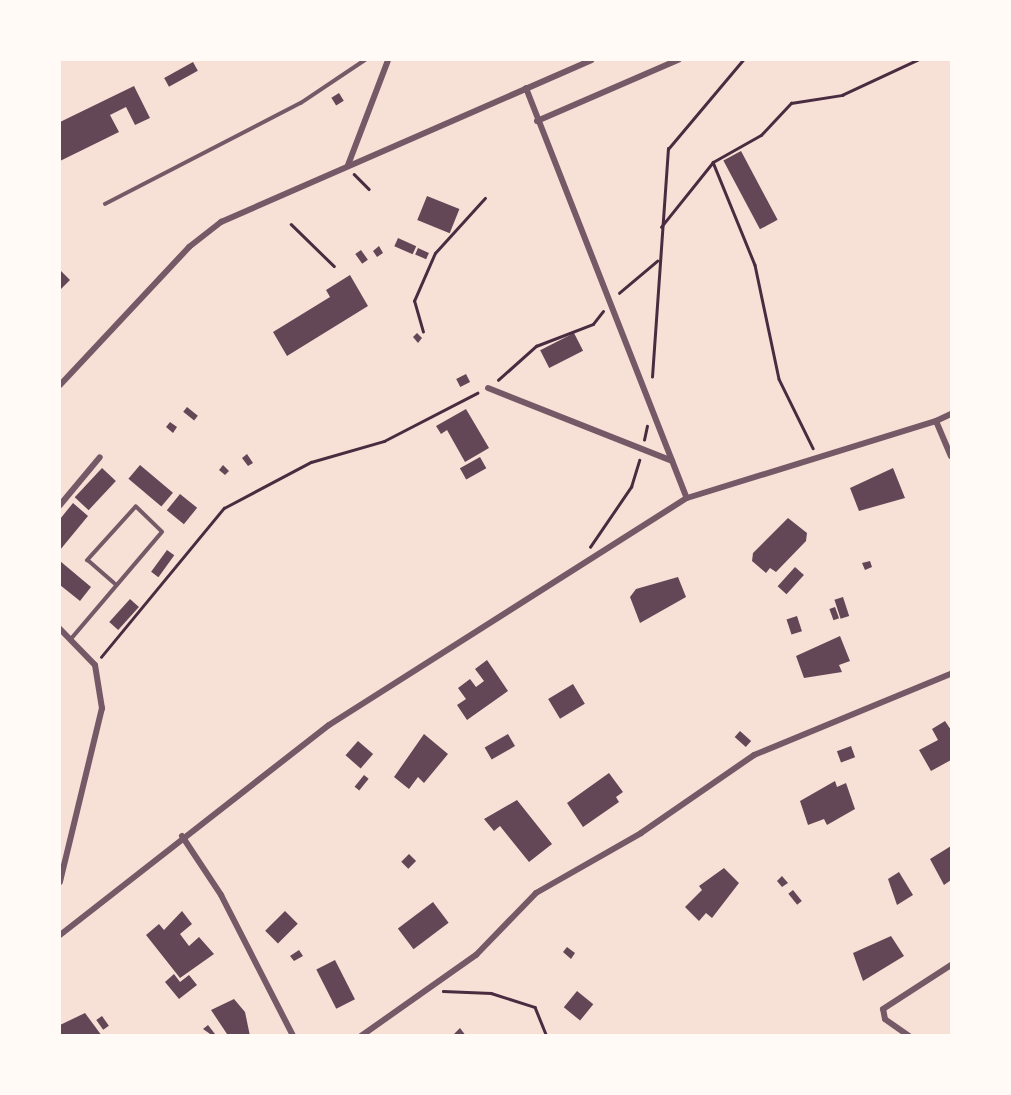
<!DOCTYPE html>
<html>
<head>
<meta charset="utf-8">
<style>
  body { margin:0 }
  #map { position:relative; width:1011px; height:1095px; overflow:hidden; background:#f7e1d7; font-family:Merriweather,serif }
  div>[style] { position:absolute }
  [style*='--x'] { left:calc(var(--x)*1px); top:calc(var(--y)*1px); width:calc(var(--w)*1px); rotate:calc(var(--a)*1deg) }
  .building>* { inset:0; background:#644757; transform-origin:0 0 }
  .path>* { height:2.5px; margin:-1.25px; padding:0 1.25px; transform-origin:1.25px; border-radius:1.25px; background:#4a2c40 }
  .service>* { height:3.5px; margin:-1.75px; padding:0 1.75px; transform-origin:1.75px; border-radius:1.75px; background:#755966 }
  .minor>* { height:6px; margin:-3px; padding:0 3px; transform-origin:3px; border-radius:3px; background:#755966 }
  span { translate:-50% -50%; white-space:nowrap; text-align:center; line-height:1.15; -webkit-text-stroke:7px #fffaf5; paint-order:stroke }
  .frame { position:absolute; inset:0; border:61px solid #fffaf5; pointer-events:none }
</style>
</head>
<body>
<div id="map">
  <div class="building">
    <div style="left:193px;top:62px;width:10px;height:33px;rotate:61deg"></div>
    <div style="clip-path:polygon(134px 86px,150px 118px,135px 125px,126px 107px,110px 115px,119px 132px,60px 161px,60px 122px)"></div>
    <div style="left:339px;top:93px;width:9px;height:9px;rotate:58deg"></div>
    <div style="left:741px;top:151px;width:78px;height:20px;rotate:62deg"></div>
    <div style="left:427px;top:196px;width:35px;height:26px;rotate:22deg"></div>
    <div style="left:398px;top:238px;width:20px;height:9px;rotate:24deg"></div>
    <div style="clip-path:polygon(379px 246px,383px 253px,377px 257px,373px 251px)"></div>
    <div style="left:418px;top:248px;width:12px;height:7px;rotate:24deg"></div>
    <div style="left:361px;top:250px;width:12px;height:7px;rotate:55deg"></div>
    <div style="clip-path:polygon(60px 270px,70px 280px,60px 290px)"></div>
    <div style="clip-path:polygon(350px 275px,368px 306px,287px 356px,273px 332px,330px 297px,326px 290px)"></div>
    <div style="clip-path:polygon(417px 333px,422px 338px,418px 343px,413px 337px)"></div>
    <div style="left:574px;top:333px;width:20px;height:38px;rotate:63deg"></div>
    <div style="left:466px;top:374px;width:9px;height:11px;rotate:63deg"></div>
    <div style="left:187px;top:407px;width:14px;height:6px;rotate:39deg"></div>
    <div style="clip-path:polygon(466px 409px,489px 448px,465px 462px,447px 430px,441px 434px,436px 426px)"></div>
    <div style="clip-path:polygon(170px 422px,177px 427px,173px 433px,166px 427px)"></div>
    <div style="clip-path:polygon(247px 454px,253px 463px,248px 466px,242px 458px)"></div>
    <div style="left:480px;top:457px;width:13px;height:23px;rotate:61deg"></div>
    <div style="left:140px;top:465px;width:43px;height:18px;rotate:40deg"></div>
    <div style="clip-path:polygon(223px 465px,229px 471px,225px 475px,219px 470px)"></div>
    <div style="left:102px;top:468px;width:19px;height:40px;rotate:43deg"></div>
    <div style="clip-path:polygon(893px 468px,905px 498px,859px 511px,850px 488px)"></div>
    <div style="left:180px;top:494px;width:22px;height:21px;rotate:39deg"></div>
    <div style="clip-path:polygon(73px 503px,88px 516px,60px 550px,60px 519px)"></div>
    <div style="clip-path:polygon(788px 518px,807px 533px,806px 541px,776px 572px,770px 568px,766px 573px,752px 561px,753px 553px)"></div>
    <div style="left:167px;top:550px;width:9px;height:27px;rotate:36deg"></div>
    <div style="clip-path:polygon(60px 561px,91px 587px,80px 601px,60px 585px)"></div>
    <div style="clip-path:polygon(870px 561px,872px 567px,865px 570px,862px 563px)"></div>
    <div style="left:795px;top:567px;width:12px;height:26px;rotate:42deg"></div>
    <div style="clip-path:polygon(678px 577px,686px 597px,640px 623px,630px 597px,636px 589px)"></div>
    <div style="left:843px;top:597px;width:20px;height:9px;rotate:72deg"></div>
    <div style="left:130px;top:599px;width:12px;height:31px;rotate:42deg"></div>
    <div style="left:835px;top:607px;width:12px;height:6px;rotate:70deg"></div>
    <div style="left:797px;top:616px;width:16px;height:11px;rotate:72deg"></div>
    <div style="clip-path:polygon(840px 636px,850px 661px,839px 665px,842px 672px,804px 678px,796px 656px)"></div>
    <div style="clip-path:polygon(487px 660px,508px 691px,467px 720px,457px 705px,466px 699px,458px 688px,470px 679px,476px 687px,484px 681px,475px 669px)"></div>
    <div style="left:573px;top:684px;width:23px;height:29px;rotate:59deg"></div>
    <div style="clip-path:polygon(945px 721px,951px 730px,951px 760px,931px 771px,919px 750px,938px 740px,932px 729px)"></div>
    <div style="left:740px;top:731px;width:15px;height:8px;rotate:42deg"></div>
    <div style="clip-path:polygon(424px 734px,448px 754px,424px 783px,418px 777px,409px 789px,394px 777px)"></div>
    <div style="left:508px;top:734px;width:14px;height:27px;rotate:60deg"></div>
    <div style="left:358px;top:741px;width:20px;height:19px;rotate:41deg"></div>
    <div style="left:851px;top:746px;width:12px;height:15px;rotate:70deg"></div>
    <div style="clip-path:polygon(609px 773px,623px 792px,616px 797px,619px 802px,583px 827px,567px 803px)"></div>
    <div style="left:364px;top:775px;width:6px;height:15px;rotate:39deg"></div>
    <div style="clip-path:polygon(835px 781px,837px 787px,846px 783px,855px 809px,827px 825px,824px 819px,808px 825px,800px 801px)"></div>
    <div style="clip-path:polygon(517px 800px,552px 844px,529px 862px,500px 826px,494px 831px,484px 819px)"></div>
    <div style="clip-path:polygon(951px 846px,951px 880px,944px 885px,930px 859px)"></div>
    <div style="left:409px;top:854px;width:10px;height:11px;rotate:45deg"></div>
    <div style="clip-path:polygon(724px 868px,739px 883px,712px 918px,706px 913px,699px 921px,685px 907px,702px 890px,699px 886px)"></div>
    <div style="clip-path:polygon(899px 872px,913px 895px,897px 905px,888px 879px)"></div>
    <div style="clip-path:polygon(782px 876px,788px 883px,782px 887px,777px 881px)"></div>
    <div style="left:793px;top:890px;width:14px;height:6px;rotate:51deg"></div>
    <div style="left:433px;top:902px;width:26px;height:44px;rotate:53deg"></div>
    <div style="clip-path:polygon(182px 911px,192px 924px,180px 934px,189px 946px,199px 937px,214px 954px,180px 978px,146px 935px,159px 924px,164px 930px)"></div>
    <div style="left:285px;top:911px;width:18px;height:28px;rotate:45deg"></div>
    <div style="clip-path:polygon(891px 936px,904px 956px,863px 981px,853px 953px)"></div>
    <div style="clip-path:polygon(567px 947px,575px 953px,571px 959px,563px 952px)"></div>
    <div style="clip-path:polygon(299px 950px,303px 956px,294px 961px,290px 956px)"></div>
    <div style="left:335px;top:960px;width:44px;height:21px;rotate:63deg"></div>
    <div style="clip-path:polygon(174px 974px,180px 982px,189px 975px,197px 985px,179px 999px,165px 982px)"></div>
    <div style="left:577px;top:991px;width:21px;height:21px;rotate:39deg"></div>
    <div style="clip-path:polygon(234px 999px,245px 1012px,250px 1036px,227px 1034px,211px 1010px)"></div>
    <div style="clip-path:polygon(85px 1013px,102px 1036px,60px 1036px,60px 1025px)"></div>
    <div style="left:102px;top:1016px;width:12px;height:7px;rotate:55deg"></div>
    <div style="clip-path:polygon(208px 1025px,215px 1034px,213px 1036px,203px 1029px)"></div>
    <div style="clip-path:polygon(460px 1028px,466px 1036px,452px 1036px)"></div>
  </div>
  <div class="path">
    <div style="--x:713;--y:162;--w:111;--a:67.8"></div>
    <div style="--x:755;--y:265;--w:116;--a:78.1"></div>
    <div style="--x:779;--y:379;--w:77;--a:63.8"></div>
    <div style="--x:354;--y:174;--w:21;--a:45"></div>
    <div style="--x:291;--y:224;--w:60;--a:44.3"></div>
    <div style="--x:661;--y:227;--w:83;--a:-51.3"></div>
    <div style="--x:713;--y:162;--w:55;--a:-29.4"></div>
    <div style="--x:761;--y:135;--w:44;--a:-46.8"></div>
    <div style="--x:791;--y:103;--w:52;--a:-8.9"></div>
    <div style="--x:842;--y:95;--w:83;--a:-25"></div>
    <div style="--x:619;--y:293;--w:50;--a:-40.1"></div>
    <div style="--x:423;--y:332;--w:32;--a:-106"></div>
    <div style="--x:414;--y:301;--w:52;--a:-66.4"></div>
    <div style="--x:435;--y:253;--w:74;--a:-47.7"></div>
    <div style="--x:652;--y:377;--w:229;--a:-86"></div>
    <div style="--x:668;--y:149;--w:116;--a:-49.9"></div>
    <div style="--x:498;--y:380;--w:51;--a:-41.8"></div>
    <div style="--x:536;--y:346;--w:61;--a:-21.1"></div>
    <div style="--x:593;--y:324;--w:16;--a:-52"></div>
    <div style="--x:644;--y:440;--w:14;--a:-78"></div>
    <div style="--x:590;--y:547;--w:73;--a:-55.7"></div>
    <div style="--x:631;--y:487;--w:28;--a:-73"></div>
    <div style="--x:101;--y:657;--w:193;--a:-50.5"></div>
    <div style="--x:224;--y:508;--w:98;--a:-27.9"></div>
    <div style="--x:311;--y:462;--w:76;--a:-16"></div>
    <div style="--x:384;--y:441;--w:105;--a:-27.3"></div>
    <div style="--x:443;--y:991;--w:48;--a:2.4"></div>
    <div style="--x:491;--y:993;--w:46;--a:17.7"></div>
    <div style="--x:535;--y:1007;--w:31;--a:68"></div>
  </div>
  <div class="service">
    <div style="--x:105;--y:204;--w:220;--a:-27.3"></div>
    <div style="--x:301;--y:103;--w:77;--a:-33.9"></div>
    <div style="--x:71;--y:639;--w:140;--a:-49.6"></div>
    <div style="--x:162;--y:532;--w:36;--a:-136"></div>
    <div style="--x:136;--y:507;--w:72;--a:132.2"></div>
    <div style="--x:88;--y:560;--w:38;--a:41"></div>
  </div>
  <div class="minor">
    <div style="--x:526;--y:88;--w:440;--a:68.6"></div>
    <div style="--x:537;--y:121;--w:154;--a:-23.4"></div>
    <div style="--x:348;--y:165;--w:112;--a:-69.1"></div>
    <div style="--x:60;--y:385;--w:189;--a:-46.9"></div>
    <div style="--x:189;--y:247;--w:41;--a:-38"></div>
    <div style="--x:221;--y:222;--w:404;--a:-23.6"></div>
    <div style="--x:488;--y:388;--w:198;--a:21.6"></div>
    <div style="--x:936;--y:421;--w:17;--a:-25"></div>
    <div style="--x:60;--y:505;--w:62;--a:-50.2"></div>
    <div style="--x:60;--y:629;--w:50;--a:45.8"></div>
    <div style="--x:95;--y:665;--w:44;--a:80.8"></div>
    <div style="--x:102;--y:708;--w:179;--a:103.6"></div>
    <div style="--x:182;--y:836;--w:71;--a:56.5"></div>
    <div style="--x:221;--y:895;--w:158;--a:62.9"></div>
    <div style="--x:60;--y:935;--w:341;--a:-38"></div>
    <div style="--x:329;--y:725;--w:424;--a:-32.4"></div>
    <div style="--x:687;--y:498;--w:261;--a:-17.2"></div>
    <div style="--x:936;--y:421;--w:38;--a:67"></div>
    <div style="--x:361;--y:1036;--w:141;--a:-35.2"></div>
    <div style="--x:476;--y:955;--w:86;--a:-45.9"></div>
    <div style="--x:536;--y:893;--w:121;--a:-29.7"></div>
    <div style="--x:641;--y:833;--w:137;--a:-34.6"></div>
    <div style="--x:754;--y:755;--w:213;--a:-22.4"></div>
    <div style="--x:909;--y:1036;--w:29;--a:-145"></div>
    <div style="--x:885;--y:1019;--w:10;--a:-101"></div>
    <div style="--x:883;--y:1009;--w:81;--a:-32.9"></div>
  </div>
  <div class="frame"></div>
</div>
</body>
</html>
